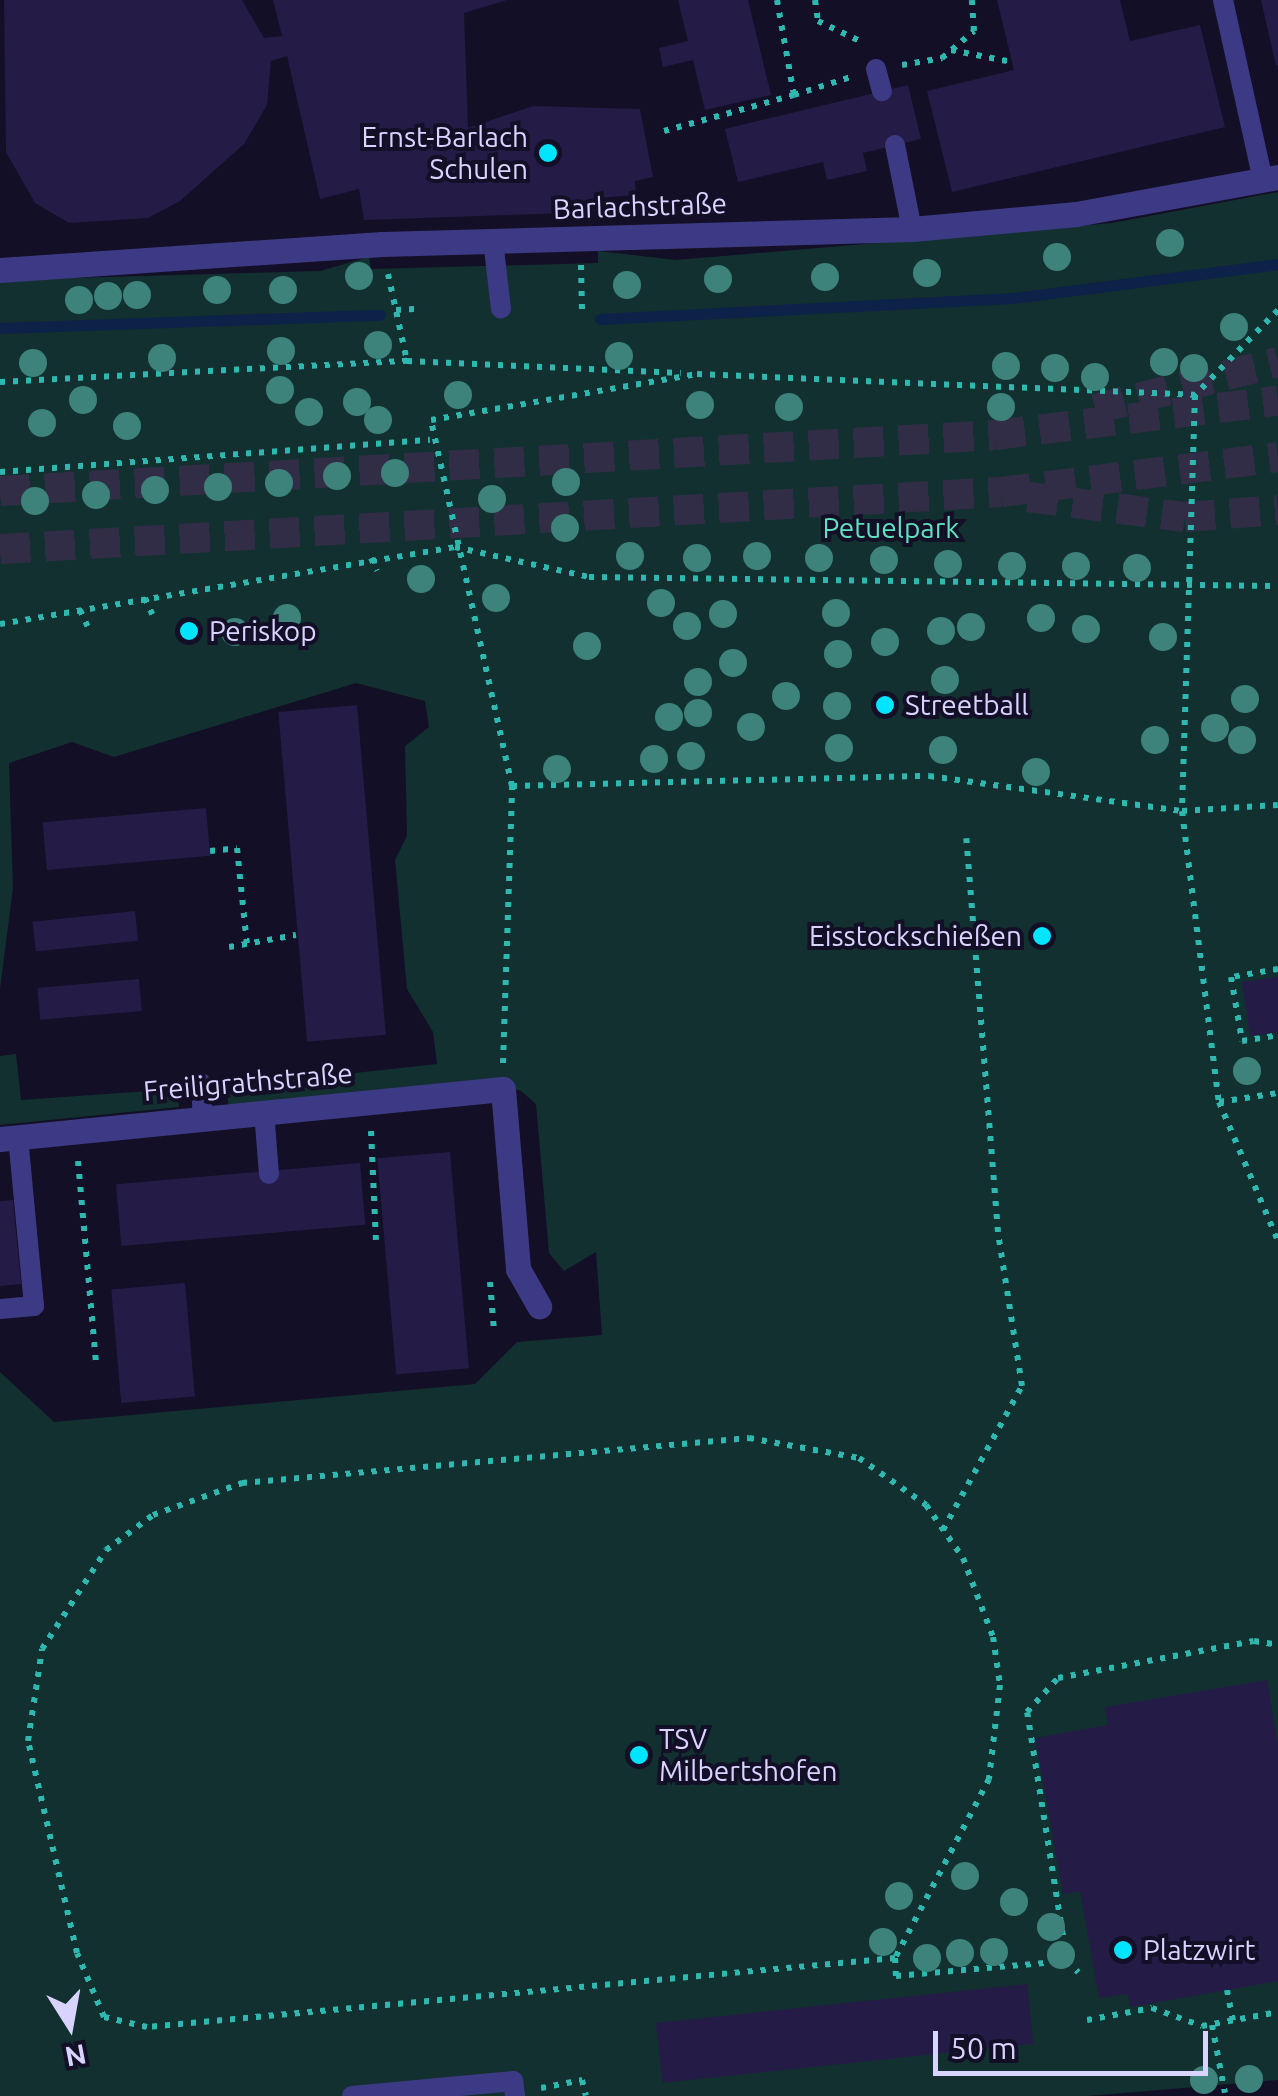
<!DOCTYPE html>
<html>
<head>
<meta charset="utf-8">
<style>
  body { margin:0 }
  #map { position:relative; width:1278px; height:2096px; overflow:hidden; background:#130f26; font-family:Ubuntu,sans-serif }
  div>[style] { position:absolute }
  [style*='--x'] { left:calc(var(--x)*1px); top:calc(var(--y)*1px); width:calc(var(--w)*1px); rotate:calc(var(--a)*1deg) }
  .green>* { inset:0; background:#12302f }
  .stream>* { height:11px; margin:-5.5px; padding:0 5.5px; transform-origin:5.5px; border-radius:5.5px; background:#0c2248 }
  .building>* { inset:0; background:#241b47; transform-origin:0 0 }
  .highway-tunnel>* { height:30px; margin-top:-15px; transform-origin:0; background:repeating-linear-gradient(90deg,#312d47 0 30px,transparent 0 45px) }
  .path>* { height:6px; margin-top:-3px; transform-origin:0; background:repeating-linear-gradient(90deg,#2fb8b0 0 5px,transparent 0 13px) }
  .lane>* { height:20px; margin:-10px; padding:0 10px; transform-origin:10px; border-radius:10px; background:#3d3a85 }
  .street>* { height:25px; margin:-12.5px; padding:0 12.5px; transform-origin:12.5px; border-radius:12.5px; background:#3d3a85 }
  .trees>* { width:28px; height:28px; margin:-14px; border-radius:50%; background:#3d827b }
  .dots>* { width:28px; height:28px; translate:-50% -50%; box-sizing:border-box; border:5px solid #130f26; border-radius:50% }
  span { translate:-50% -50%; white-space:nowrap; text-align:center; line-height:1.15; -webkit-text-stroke:8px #130f26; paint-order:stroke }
  .poi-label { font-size:28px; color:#d9d4ff }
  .right { translate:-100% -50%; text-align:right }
  .left { translate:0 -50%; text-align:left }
  .street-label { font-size:28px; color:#d9d4ff }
  .park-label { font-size:28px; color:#5fe0c0 }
  .north { position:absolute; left:20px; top:1976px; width:100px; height:100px; -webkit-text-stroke:8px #130f26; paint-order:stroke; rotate:169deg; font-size:28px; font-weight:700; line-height:40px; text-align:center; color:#d9d4ff }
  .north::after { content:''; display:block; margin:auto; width:35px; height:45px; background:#d9d4ff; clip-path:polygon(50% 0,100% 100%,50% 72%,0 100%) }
  .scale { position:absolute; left:933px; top:2031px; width:275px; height:45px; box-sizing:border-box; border:5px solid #d9d4ff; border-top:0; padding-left:12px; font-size:30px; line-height:35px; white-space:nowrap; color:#d9d4ff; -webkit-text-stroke:8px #130f26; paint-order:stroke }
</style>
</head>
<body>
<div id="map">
  <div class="green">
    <div style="clip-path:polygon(1278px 192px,1278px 2080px,1088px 2096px,0 2096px,0 1372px,54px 1422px,475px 1384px,517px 1342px,602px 1335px,596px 1252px,564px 1271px,549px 1253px,536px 1104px,521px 1091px,486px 1079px,228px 1105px,227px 1087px,437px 1064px,433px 1032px,407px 989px,395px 860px,407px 836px,405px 746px,429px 727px,425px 701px,356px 683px,114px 757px,72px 742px,9px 763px,13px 888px,0 989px,0 280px,320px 271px,369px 257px,371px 269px,598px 263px,598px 251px,676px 260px,1112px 223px)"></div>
    <div style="clip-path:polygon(16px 1054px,21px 1100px,177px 1089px,179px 1107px,0 1125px,0 1056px)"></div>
  </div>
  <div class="stream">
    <div style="--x:600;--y:319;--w:414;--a:-2.9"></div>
    <div style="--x:1013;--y:298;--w:267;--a:-7.3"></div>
    <div style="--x:0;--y:328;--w:380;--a:-2"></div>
  </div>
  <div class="building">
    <div style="clip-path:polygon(4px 0,242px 0,264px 38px,282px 36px,273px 0,507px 0,464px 13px,468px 128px,533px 106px,640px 109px,653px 177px,635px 181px,636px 195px,597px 198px,600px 212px,364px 220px,359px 189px,320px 199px,287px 56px,271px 61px,267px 105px,244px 144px,180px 201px,148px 218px,69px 223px,35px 203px,6px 152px)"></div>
    <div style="clip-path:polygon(678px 0,748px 0,771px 95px,705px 110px,693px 60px,663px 67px,659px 48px,688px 41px)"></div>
    <div style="clip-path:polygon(997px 0,1120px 0,1130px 41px,1200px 25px,1225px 127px,952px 192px,927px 91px,1014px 70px)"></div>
    <div style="clip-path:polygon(1261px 0,1278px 0,1278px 65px,1276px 66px)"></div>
    <div style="clip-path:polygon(908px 85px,921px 139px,863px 153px,867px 171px,827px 180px,823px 162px,738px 182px,725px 129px)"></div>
    <div style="left:357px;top:705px;width:331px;height:79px;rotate:85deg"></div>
    <div style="left:206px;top:808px;width:48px;height:164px;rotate:85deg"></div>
    <div style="left:135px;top:911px;width:30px;height:103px;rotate:84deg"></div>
    <div style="clip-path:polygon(1278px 977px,1278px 1032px,1250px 1036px,1242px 982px)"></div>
    <div style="left:139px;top:979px;width:32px;height:102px;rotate:85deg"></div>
    <div style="left:450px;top:1152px;width:217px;height:73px;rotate:85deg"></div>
    <div style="left:360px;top:1163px;width:62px;height:245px;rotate:85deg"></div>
    <div style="clip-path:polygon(13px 1200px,21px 1284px,0 1286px,0 1201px)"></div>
    <div style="left:185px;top:1283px;width:114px;height:74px;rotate:85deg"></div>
    <div style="clip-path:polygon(1267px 1680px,1278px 1745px,1278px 1981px,1130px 2007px,1128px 1994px,1099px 1998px,1080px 1891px,1063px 1894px,1035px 1738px,1108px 1725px,1105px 1707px)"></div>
    <div style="left:1027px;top:1984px;width:60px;height:373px;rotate:84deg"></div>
  </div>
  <div class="highway-tunnel">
    <div style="--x:1095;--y:409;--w:189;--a:-14.4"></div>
    <div style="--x:0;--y:491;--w:997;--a:-3.22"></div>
    <div style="--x:995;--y:435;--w:285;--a:-6.9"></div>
    <div style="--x:1028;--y:497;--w:158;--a:7.3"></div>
    <div style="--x:1185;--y:517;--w:93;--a:-4.3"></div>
    <div style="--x:0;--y:549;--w:1003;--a:-3.26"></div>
    <div style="--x:1001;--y:492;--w:279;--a:-7.2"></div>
  </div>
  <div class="path">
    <div style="--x:777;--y:0;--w:97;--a:79.9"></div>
    <div style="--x:794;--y:95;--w:60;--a:-17.5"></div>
    <div style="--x:815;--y:0;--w:21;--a:82"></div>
    <div style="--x:818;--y:21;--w:51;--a:25.6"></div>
    <div style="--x:951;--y:50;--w:62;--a:11.1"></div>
    <div style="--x:902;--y:65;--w:41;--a:-9.9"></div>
    <div style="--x:942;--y:58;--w:42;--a:-40.2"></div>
    <div style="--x:974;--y:31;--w:31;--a:-94"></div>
    <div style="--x:664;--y:131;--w:135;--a:-15.5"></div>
    <div style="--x:581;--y:265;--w:44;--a:88.7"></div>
    <div style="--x:388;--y:274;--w:89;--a:77.7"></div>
    <div style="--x:396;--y:310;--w:22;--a:-3"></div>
    <div style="--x:1278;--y:310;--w:119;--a:134.3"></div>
    <div style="--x:1195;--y:395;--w:416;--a:91.8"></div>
    <div style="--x:1182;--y:811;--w:293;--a:82.8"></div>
    <div style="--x:1219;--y:1102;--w:151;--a:67"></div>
    <div style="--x:0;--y:382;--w:408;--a:-3"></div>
    <div style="--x:407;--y:361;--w:274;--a:2.5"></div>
    <div style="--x:0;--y:472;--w:431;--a:-4.3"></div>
    <div style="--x:371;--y:558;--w:14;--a:65"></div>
    <div style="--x:145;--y:598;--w:24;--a:66"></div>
    <div style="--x:80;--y:610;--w:19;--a:65"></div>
    <div style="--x:0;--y:624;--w:461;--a:-9.6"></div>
    <div style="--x:455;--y:547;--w:137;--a:12.6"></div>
    <div style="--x:589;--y:577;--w:689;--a:0.75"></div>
    <div style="--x:512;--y:786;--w:417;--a:-1.4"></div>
    <div style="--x:929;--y:776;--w:255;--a:7.9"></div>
    <div style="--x:1182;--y:811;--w:96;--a:-3.6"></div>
    <div style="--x:210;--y:851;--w:27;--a:-6"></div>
    <div style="--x:237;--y:848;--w:97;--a:84.1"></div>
    <div style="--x:229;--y:947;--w:68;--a:-10.2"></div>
    <div style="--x:1278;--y:969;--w:48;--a:170.3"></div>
    <div style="--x:1231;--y:977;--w:65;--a:80.2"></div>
    <div style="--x:1242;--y:1041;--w:36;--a:-9"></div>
    <div style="--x:503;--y:1063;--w:277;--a:-88.1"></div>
    <div style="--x:512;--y:786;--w:375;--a:-102.5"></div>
    <div style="--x:431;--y:420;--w:270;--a:-9.8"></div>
    <div style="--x:697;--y:374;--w:498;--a:2.4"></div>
    <div style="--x:1219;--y:1102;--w:60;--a:-8.7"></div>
    <div style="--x:371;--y:1131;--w:109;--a:87.4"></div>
    <div style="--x:78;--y:1161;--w:202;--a:84.9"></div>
    <div style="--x:490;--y:1282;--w:49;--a:85.3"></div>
    <div style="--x:749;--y:1438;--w:112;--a:10.3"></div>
    <div style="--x:859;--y:1458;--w:82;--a:35"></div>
    <div style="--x:926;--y:1505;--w:65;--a:55.1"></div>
    <div style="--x:963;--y:1558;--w:85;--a:69.2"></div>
    <div style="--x:993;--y:1637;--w:49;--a:81.7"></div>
    <div style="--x:1000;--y:1685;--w:95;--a:96.7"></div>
    <div style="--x:989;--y:1779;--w:202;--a:117.7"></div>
    <div style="--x:895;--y:1958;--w:751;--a:174.73"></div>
    <div style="--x:147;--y:2027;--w:44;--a:-166.9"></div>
    <div style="--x:104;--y:2017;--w:69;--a:-112.9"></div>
    <div style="--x:77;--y:1953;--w:218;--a:-103"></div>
    <div style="--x:28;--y:1741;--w:93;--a:-81.3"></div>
    <div style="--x:42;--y:1649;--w:118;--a:-57.1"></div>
    <div style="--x:106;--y:1550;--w:59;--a:-36.7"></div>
    <div style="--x:153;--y:1515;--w:95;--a:-19.8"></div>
    <div style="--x:242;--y:1483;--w:509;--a:-5.07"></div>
    <div style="--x:943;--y:1530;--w:164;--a:-61.3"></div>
    <div style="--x:1022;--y:1386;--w:156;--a:-98.9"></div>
    <div style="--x:998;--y:1232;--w:395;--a:-94.6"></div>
    <div style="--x:895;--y:1958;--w:18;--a:87"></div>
    <div style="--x:896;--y:1976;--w:172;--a:-5"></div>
    <div style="--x:1067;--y:1961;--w:16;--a:45"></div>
    <div style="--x:1067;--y:1961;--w:252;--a:-99.1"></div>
    <div style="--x:1027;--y:1712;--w:46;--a:-47.6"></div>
    <div style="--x:1058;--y:1678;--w:199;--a:-10.7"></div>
    <div style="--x:1254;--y:1641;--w:24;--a:9"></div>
    <div style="--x:1227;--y:1990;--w:33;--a:79"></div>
    <div style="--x:1087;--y:2020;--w:66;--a:-10.5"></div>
    <div style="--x:1152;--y:2008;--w:53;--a:19.8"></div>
    <div style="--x:1202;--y:2026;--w:77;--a:-10.4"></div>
    <div style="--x:1212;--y:2025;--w:69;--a:79.2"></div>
    <div style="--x:541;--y:2088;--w:42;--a:-11"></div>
    <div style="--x:582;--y:2080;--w:16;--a:76"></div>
  </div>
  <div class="lane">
    <div style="--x:1223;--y:0;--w:184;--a:77.5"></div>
    <div style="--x:876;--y:69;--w:23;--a:75"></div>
    <div style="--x:895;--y:145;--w:86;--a:78.6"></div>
    <div style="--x:493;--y:240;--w:69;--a:83.4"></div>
    <div style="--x:201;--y:1083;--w:33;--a:87"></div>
    <div style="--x:264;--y:1111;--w:63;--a:85.5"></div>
    <div style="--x:0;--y:1309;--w:34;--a:-5"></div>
    <div style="--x:34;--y:1306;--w:170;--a:-95.4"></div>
    <div style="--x:352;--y:2096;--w:162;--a:-5.3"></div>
    <div style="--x:513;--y:2081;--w:15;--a:82"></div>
  </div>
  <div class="street">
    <div style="--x:0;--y:270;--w:383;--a:-3.9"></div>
    <div style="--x:382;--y:244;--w:530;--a:-1.62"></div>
    <div style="--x:912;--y:229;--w:165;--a:-5.2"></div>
    <div style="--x:1076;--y:214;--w:205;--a:-10.4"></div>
    <div style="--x:0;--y:1139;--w:505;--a:-5.68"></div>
    <div style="--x:503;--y:1089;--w:181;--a:85.2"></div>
    <div style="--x:518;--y:1269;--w:43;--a:60.4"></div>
  </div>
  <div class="trees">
    <div style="left:1170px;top:243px"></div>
    <div style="left:1057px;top:257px"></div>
    <div style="left:927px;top:273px"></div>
    <div style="left:359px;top:276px"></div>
    <div style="left:825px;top:277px"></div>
    <div style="left:718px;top:279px"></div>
    <div style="left:627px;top:285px"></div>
    <div style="left:217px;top:290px"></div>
    <div style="left:283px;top:290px"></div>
    <div style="left:137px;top:295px"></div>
    <div style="left:108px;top:296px"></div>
    <div style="left:79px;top:300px"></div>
    <div style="left:1234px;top:327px"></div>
    <div style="left:378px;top:345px"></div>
    <div style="left:281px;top:351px"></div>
    <div style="left:619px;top:356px"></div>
    <div style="left:162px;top:358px"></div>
    <div style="left:1164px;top:362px"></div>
    <div style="left:33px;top:363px"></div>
    <div style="left:1006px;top:366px"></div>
    <div style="left:1055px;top:368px"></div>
    <div style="left:1194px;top:368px"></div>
    <div style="left:1095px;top:377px"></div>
    <div style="left:280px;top:390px"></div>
    <div style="left:458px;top:395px"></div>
    <div style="left:83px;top:400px"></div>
    <div style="left:357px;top:402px"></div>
    <div style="left:700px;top:405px"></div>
    <div style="left:789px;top:407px"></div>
    <div style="left:1001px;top:407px"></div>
    <div style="left:309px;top:412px"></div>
    <div style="left:378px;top:420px"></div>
    <div style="left:42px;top:423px"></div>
    <div style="left:127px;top:426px"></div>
    <div style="left:395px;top:473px"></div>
    <div style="left:337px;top:476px"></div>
    <div style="left:566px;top:482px"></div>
    <div style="left:279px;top:483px"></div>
    <div style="left:218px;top:487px"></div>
    <div style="left:155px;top:490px"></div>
    <div style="left:96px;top:495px"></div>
    <div style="left:492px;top:499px"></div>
    <div style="left:35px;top:501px"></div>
    <div style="left:565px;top:528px"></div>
    <div style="left:630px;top:556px"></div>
    <div style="left:757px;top:556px"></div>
    <div style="left:697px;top:558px"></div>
    <div style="left:819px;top:558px"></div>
    <div style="left:884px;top:560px"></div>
    <div style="left:948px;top:564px"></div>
    <div style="left:1012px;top:566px"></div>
    <div style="left:1076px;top:566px"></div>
    <div style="left:1137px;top:568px"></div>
    <div style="left:421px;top:579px"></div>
    <div style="left:496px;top:598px"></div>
    <div style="left:661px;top:603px"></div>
    <div style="left:836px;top:613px"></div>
    <div style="left:723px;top:614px"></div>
    <div style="left:287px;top:618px"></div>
    <div style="left:1041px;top:618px"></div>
    <div style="left:687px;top:626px"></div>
    <div style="left:971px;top:627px"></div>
    <div style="left:1086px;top:629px"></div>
    <div style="left:941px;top:631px"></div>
    <div style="left:235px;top:632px"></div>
    <div style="left:1163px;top:637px"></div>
    <div style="left:885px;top:642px"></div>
    <div style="left:587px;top:646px"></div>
    <div style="left:838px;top:654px"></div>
    <div style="left:733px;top:663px"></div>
    <div style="left:945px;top:680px"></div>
    <div style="left:698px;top:682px"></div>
    <div style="left:786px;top:696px"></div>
    <div style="left:1245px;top:699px"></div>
    <div style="left:837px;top:706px"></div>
    <div style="left:698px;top:713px"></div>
    <div style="left:669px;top:717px"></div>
    <div style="left:751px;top:727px"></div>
    <div style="left:1215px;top:728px"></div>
    <div style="left:1155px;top:740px"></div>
    <div style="left:1242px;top:740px"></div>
    <div style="left:839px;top:748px"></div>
    <div style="left:943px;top:750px"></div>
    <div style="left:691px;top:756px"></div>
    <div style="left:654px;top:759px"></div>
    <div style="left:557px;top:769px"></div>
    <div style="left:1036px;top:772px"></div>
    <div style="left:1247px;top:1071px"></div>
    <div style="left:965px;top:1876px"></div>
    <div style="left:899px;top:1896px"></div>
    <div style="left:1014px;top:1902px"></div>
    <div style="left:1051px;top:1927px"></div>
    <div style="left:883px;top:1942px"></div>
    <div style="left:994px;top:1952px"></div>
    <div style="left:960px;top:1953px"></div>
    <div style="left:1061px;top:1955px"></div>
    <div style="left:927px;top:1958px"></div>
    <div style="left:1249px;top:2079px"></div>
    <div style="left:1204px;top:2080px"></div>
  </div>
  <div class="dots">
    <div style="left:548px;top:153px;background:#00e5ff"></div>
    <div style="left:189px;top:631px;background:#00e5ff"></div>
    <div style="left:885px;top:705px;background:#00e5ff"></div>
    <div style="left:1042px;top:936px;background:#00e5ff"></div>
    <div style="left:639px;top:1755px;background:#00e5ff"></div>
    <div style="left:1123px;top:1950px;background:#00e5ff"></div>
  </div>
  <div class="poi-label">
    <span class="right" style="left:528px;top:153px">Ernst-Barlach<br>Schulen</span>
    <span class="left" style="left:209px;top:631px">Periskop</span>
    <span class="left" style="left:905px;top:705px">Streetball</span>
    <span class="right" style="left:1022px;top:936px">Eisstockschießen</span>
    <span class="left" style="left:659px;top:1755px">TSV<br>Milbertshofen</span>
    <span class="left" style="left:1143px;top:1950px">Platzwirt</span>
  </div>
  <div class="street-label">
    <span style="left:640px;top:206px;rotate:-2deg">Barlachstraße</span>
    <span style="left:248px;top:1082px;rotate:-5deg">Freiligrathstraße</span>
  </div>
  <div class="park-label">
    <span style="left:891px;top:528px">Petuelpark</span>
  </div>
  <div class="north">N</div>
  <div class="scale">50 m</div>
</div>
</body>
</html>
